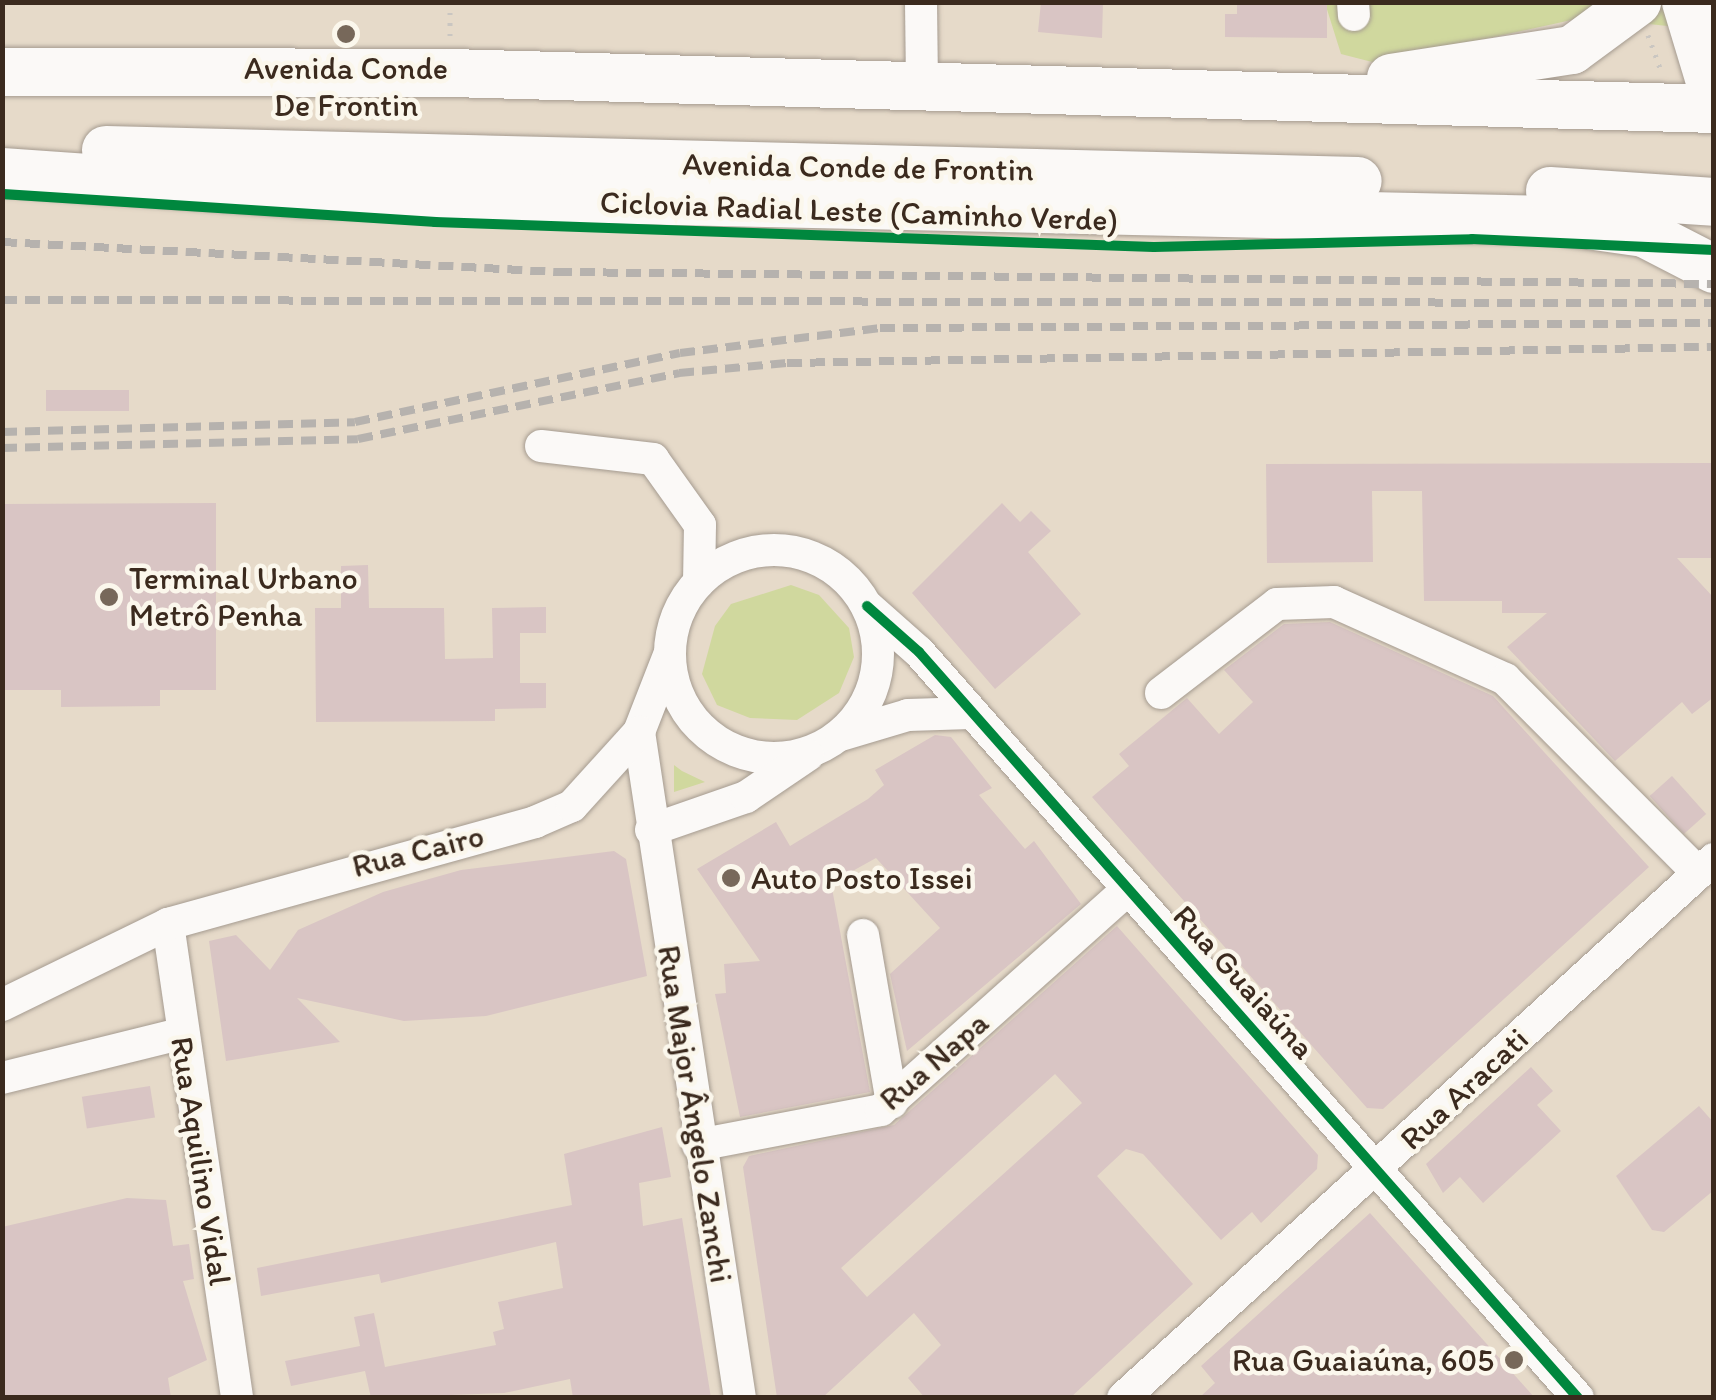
<!DOCTYPE html>
<html>
<head>
<meta charset="utf-8">
<style>
  body { margin:0 }
  #map { position:relative; width:1716px; height:1400px; overflow:hidden; background:#e6dac9; font-family:Itim,sans-serif }
  div>[style] { position:absolute }
  [style*='--x'] { left:calc(var(--x)*1px); top:calc(var(--y)*1px); width:calc(var(--w)*1px); rotate:calc(var(--a)*1deg) }
  .green>* { inset:0; background:#d0d89e }
  .building>* { inset:0; background:#d9c5c4; transform-origin:0 0 }
  .path>* { height:5px; margin-top:-2.5px; transform-origin:0; background:repeating-linear-gradient(90deg,#cac6c1 0 2.5px,transparent 0 10.5px) }
  .roads { filter:drop-shadow(0 0 2px #a59b90) drop-shadow(0 0 2px #a59b90) }
  .minor>* { height:32px; margin:-16px; padding:0 16px; transform-origin:16px; border-radius:16px; background:#fbf9f7 }
  .minor>.ring { margin:-16px; padding:0; box-sizing:content-box; background:none; border:32px solid #fbf9f7; border-radius:50% }
  .highway>* { height:48px; margin:-24px; padding:0 24px; transform-origin:24px; border-radius:24px; background:#fbf9f7 }
  .rail>* { height:8px; margin-top:-4px; transform-origin:0; background:repeating-linear-gradient(90deg,#b6b2ae 0 15px,transparent 0 23px) }
  .cycleway>* { height:10px; margin:-5px; padding:0 5px; transform-origin:5px; border-radius:5px; background:#00873e }
  .dots>* { width:28px; height:28px; translate:-50% -50%; box-sizing:border-box; border:5px solid #fbf7ec; border-radius:50% }
  span { translate:-50% -50%; white-space:nowrap; text-align:center; line-height:1.15; -webkit-text-stroke:9px #fbf7ec; paint-order:stroke }
  .poi-label { font-size:32px; color:#3b2a1e }
  .left { translate:0 -50%; text-align:left }
  .right { translate:-100% -50%; text-align:right }
  .street-label { font-size:32px; color:#3b2a1e }
  .frame { position:absolute; inset:0; border:5px solid #3b2a1e; pointer-events:none }
</style>
</head>
<body>
<div id="map">
  <div class="green">
    <div style="clip-path:polygon(1325px 3px,1713px 3px,1713px 31px,1585px 17px,1376px 63px,1341px 54px)"></div>
    <div style="clip-path:polygon(791px 585px,819px 595px,849px 628px,854px 657px,839px 693px,797px 720px,750px 718px,717px 705px,702px 674px,715px 626px,731px 604px)"></div>
    <div style="clip-path:polygon(674px 765px,682px 771px,705px 782px,674px 792px)"></div>
  </div>
  <div class="building">
    <div style="clip-path:polygon(1041px 2px,1103px 2px,1102px 38px,1038px 32px)"></div>
    <div style="clip-path:polygon(1237px 2px,1327px 2px,1327px 38px,1225px 37px,1225px 14px,1237px 14px)"></div>
    <div style="left:46px;top:390px;width:83px;height:21px"></div>
    <div style="clip-path:polygon(1714px 463px,1714px 558px,1677px 558px,1714px 598px,1714px 697px,1692px 714px,1682px 702px,1615px 761px,1507px 647px,1547px 613px,1502px 613px,1502px 601px,1424px 601px,1422px 491px,1372px 491px,1373px 562px,1267px 563px,1266px 464px)"></div>
    <div style="clip-path:polygon(216px 503px,216px 690px,160px 690px,160px 706px,61px 707px,61px 690px,2px 690px,2px 504px)"></div>
    <div style="clip-path:polygon(1002px 503px,1020px 522px,1031px 511px,1051px 531px,1028px 552px,1081px 614px,995px 689px,912px 593px)"></div>
    <div style="clip-path:polygon(368px 565px,369px 608px,444px 608px,445px 659px,493px 658px,492px 608px,546px 607px,546px 633px,520px 633px,520px 683px,546px 683px,546px 708px,495px 709px,495px 721px,316px 722px,315px 608px,341px 608px,341px 566px)"></div>
    <div style="clip-path:polygon(1330px 622px,1493px 696px,1649px 867px,1383px 1109px,1367px 1108px,1092px 797px,1129px 766px,1119px 754px,1187px 698px,1219px 734px,1253px 702px,1224px 670px,1284px 624px)"></div>
    <div style="clip-path:polygon(935px 735px,951px 737px,992px 788px,979px 795px,1025px 849px,1034px 841px,1081px 904px,907px 1051px,890px 974px,940px 928px,876px 858px,831px 883px,870px 1092px,740px 1117px,715px 994px,726px 993px,724px 964px,760px 961px,697px 869px,776px 822px,790px 846px,868px 799px,884px 785px,875px 770px)"></div>
    <div style="left:1672px;top:776px;width:51px;height:30px;rotate:48deg"></div>
    <div style="clip-path:polygon(614px 851px,626px 859px,647px 976px,486px 1016px,404px 1021px,297px 998px,340px 1042px,226px 1061px,209px 941px,236px 935px,270px 970px,298px 930px,383px 892px,461px 870px)"></div>
    <div style="clip-path:polygon(evenodd,1117px 926px,1318px 1155px,1317px 1169px,1261px 1223px,1252px 1212px,1221px 1240px,1143px 1154px,1126px 1149px,1097px 1176px,1193px 1284px,1070px 1398px,925px 1398px,908px 1378px,941px 1345px,914px 1313px,822px 1398px,777px 1398px,743px 1167px,749px 1156px,894px 1125px,1117px 926px,1055px 1074px,1082px 1103px,867px 1297px,841px 1268px,1055px 1074px)"></div>
    <div style="clip-path:polygon(1531px 1067px,1553px 1091px,1537px 1105px,1561px 1131px,1483px 1203px,1460px 1177px,1443px 1193px,1426px 1164px)"></div>
    <div style="left:150px;top:1086px;width:32px;height:69px;rotate:81deg"></div>
    <div style="clip-path:polygon(1699px 1106px,1714px 1123px,1714px 1190px,1664px 1232px,1652px 1230px,1616px 1176px)"></div>
    <div style="clip-path:polygon(662px 1127px,671px 1177px,639px 1183px,643px 1226px,682px 1218px,711px 1398px,573px 1398px,570px 1379px,504px 1393px,371px 1398px,365px 1371px,291px 1386px,285px 1361px,360px 1346px,354px 1317px,374px 1313px,385px 1367px,496px 1345px,493px 1332px,504px 1329px,498px 1302px,563px 1288px,556px 1242px,381px 1283px,379px 1274px,261px 1296px,257px 1268px,572px 1205px,564px 1154px)"></div>
    <div style="clip-path:polygon(127px 1198px,166px 1200px,173px 1246px,189px 1244px,194px 1279px,183px 1281px,207px 1360px,168px 1378px,171px 1398px,2px 1398px,2px 1227px)"></div>
    <div style="clip-path:polygon(1370px 1213px,1535px 1398px,1199px 1398px,1215px 1383px,1201px 1366px)"></div>
  </div>
  <div class="path">
    <div style="--x:450;--y:2;--w:37;--a:90"></div>
    <div style="--x:1648;--y:35;--w:38;--a:70"></div>
  </div>
  <div class="roads">
    <div class="minor">
      <div style="--x:921;--y:2;--w:82;--a:89.3"></div>
      <div style="--x:1353;--y:2;--w:13;--a:86"></div>
      <div style="--x:541;--y:446;--w:113;--a:6.6"></div>
      <div style="--x:653;--y:459;--w:81;--a:54.5"></div>
      <div style="--x:700;--y:525;--w:57;--a:91"></div>
      <div class="ring" style="left:670px;top:550px;width:176px;height:176px"></div>
      <div style="--x:867;--y:606;--w:69;--a:41.5"></div>
      <div style="--x:919;--y:652;--w:995;--a:48.54"></div>
      <div style="--x:669;--y:655;--w:83;--a:111.3"></div>
      <div style="--x:639;--y:732;--w:674;--a:81.38"></div>
      <div style="--x:1161;--y:693;--w:146;--a:-37.5"></div>
      <div style="--x:1277;--y:604;--w:57;--a:-2"></div>
      <div style="--x:1334;--y:602;--w:188;--a:24.2"></div>
      <div style="--x:1505;--y:679;--w:274;--a:45.1"></div>
      <div style="--x:841;--y:735;--w:70;--a:-16.6"></div>
      <div style="--x:908;--y:715;--w:63;--a:-1.8"></div>
      <div style="--x:651;--y:830;--w:101;--a:-19.2"></div>
      <div style="--x:746;--y:797;--w:75;--a:-34.1"></div>
      <div style="--x:168;--y:924;--w:479;--a:81.7"></div>
      <div style="--x:863;--y:935;--w:170;--a:80.2"></div>
      <div style="--x:2;--y:1005;--w:185;--a:-26"></div>
      <div style="--x:168;--y:924;--w:381;--a:-15.5"></div>
      <div style="--x:535;--y:822;--w:40;--a:-23.4"></div>
      <div style="--x:572;--y:806;--w:100;--a:-47.8"></div>
      <div style="--x:2;--y:1078;--w:183;--a:-13.9"></div>
      <div style="--x:698;--y:1145;--w:186;--a:-10.8"></div>
      <div style="--x:881;--y:1110;--w:331;--a:-41.8"></div>
      <div style="--x:1123;--y:1398;--w:800;--a:-42.37"></div>
    </div>
    <div class="highway">
      <div style="--x:1686;--y:2;--w:97;--a:73.2"></div>
      <div style="--x:2;--y:72;--w:449;--a:0.1"></div>
      <div style="--x:451;--y:73;--w:1264;--a:1.63"></div>
      <div style="--x:1391;--y:78;--w:183;--a:-8.8"></div>
      <div style="--x:1572;--y:50;--w:81;--a:-36.4"></div>
      <div style="--x:106;--y:150;--w:1252;--a:1.42"></div>
      <div style="--x:2;--y:172;--w:300;--a:4"></div>
      <div style="--x:301;--y:193;--w:1252;--a:1.24"></div>
      <div style="--x:1553;--y:220;--w:92;--a:8.1"></div>
      <div style="--x:1644;--y:233;--w:79;--a:27.2"></div>
      <div style="--x:1550;--y:191;--w:164;--a:3.8"></div>
    </div>
  </div>
  <div class="rail">
    <div style="--x:2;--y:242;--w:556;--a:3.09"></div>
    <div style="--x:557;--y:272;--w:1157;--a:0.59"></div>
    <div style="--x:2;--y:300;--w:1712;--a:0.1"></div>
    <div style="--x:2;--y:432;--w:353;--a:-1.6"></div>
    <div style="--x:355;--y:422;--w:332;--a:-12"></div>
    <div style="--x:680;--y:353;--w:202;--a:-7.1"></div>
    <div style="--x:880;--y:328;--w:834;--a:-0.34"></div>
    <div style="--x:2;--y:448;--w:356;--a:-1.4"></div>
    <div style="--x:358;--y:439;--w:328;--a:-11.6"></div>
    <div style="--x:679;--y:373;--w:108;--a:-5.3"></div>
    <div style="--x:787;--y:363;--w:927;--a:-0.99"></div>
  </div>
  <div class="cycleway">
    <div style="--x:2;--y:194;--w:434;--a:3.7"></div>
    <div style="--x:435;--y:222;--w:719;--a:1.99"></div>
    <div style="--x:1154;--y:247;--w:318;--a:-1.4"></div>
    <div style="--x:1472;--y:239;--w:242;--a:2.6"></div>
    <div style="--x:867;--y:606;--w:69;--a:41.5"></div>
    <div style="--x:919;--y:652;--w:995;--a:48.54"></div>
  </div>
  <div class="dots">
    <div style="left:346px;top:34px;background:#77685a"></div>
    <div style="left:109px;top:597px;background:#77685a"></div>
    <div style="left:731px;top:878px;background:#77685a"></div>
    <div style="left:1514px;top:1360px;background:#77685a"></div>
  </div>
  <div class="poi-label">
    <span style="left:346px;top:87px">Avenida Conde<br>De Frontin</span>
    <span class="left" style="left:129px;top:597px">Terminal Urbano<br>Metrô Penha</span>
    <span class="left" style="left:751px;top:878px">Auto Posto Issei</span>
    <span class="right" style="left:1494px;top:1360px">Rua Guaiaúna, 605</span>
  </div>
  <div class="street-label">
    <span style="left:858px;top:167px;rotate:1deg">Avenida Conde de Frontin</span>
    <span style="left:859px;top:211px;rotate:2deg">Ciclovia Radial Leste (Caminho Verde)</span>
    <span style="left:418px;top:851px;rotate:-14deg">Rua Cairo</span>
    <span style="left:1244px;top:982px;rotate:48deg">Rua Guaiaúna</span>
    <span style="left:934px;top:1061px;rotate:-41deg">Rua Napa</span>
    <span style="left:1464px;top:1089px;rotate:-43deg">Rua Aracati</span>
    <span style="left:695px;top:1114px;rotate:81deg">Rua Major Ângelo Zanchi</span>
    <span style="left:201px;top:1161px;rotate:81deg">Rua Aquilino Vidal</span>
  </div>
  <div class="frame"></div>
</div>
</body>
</html>
